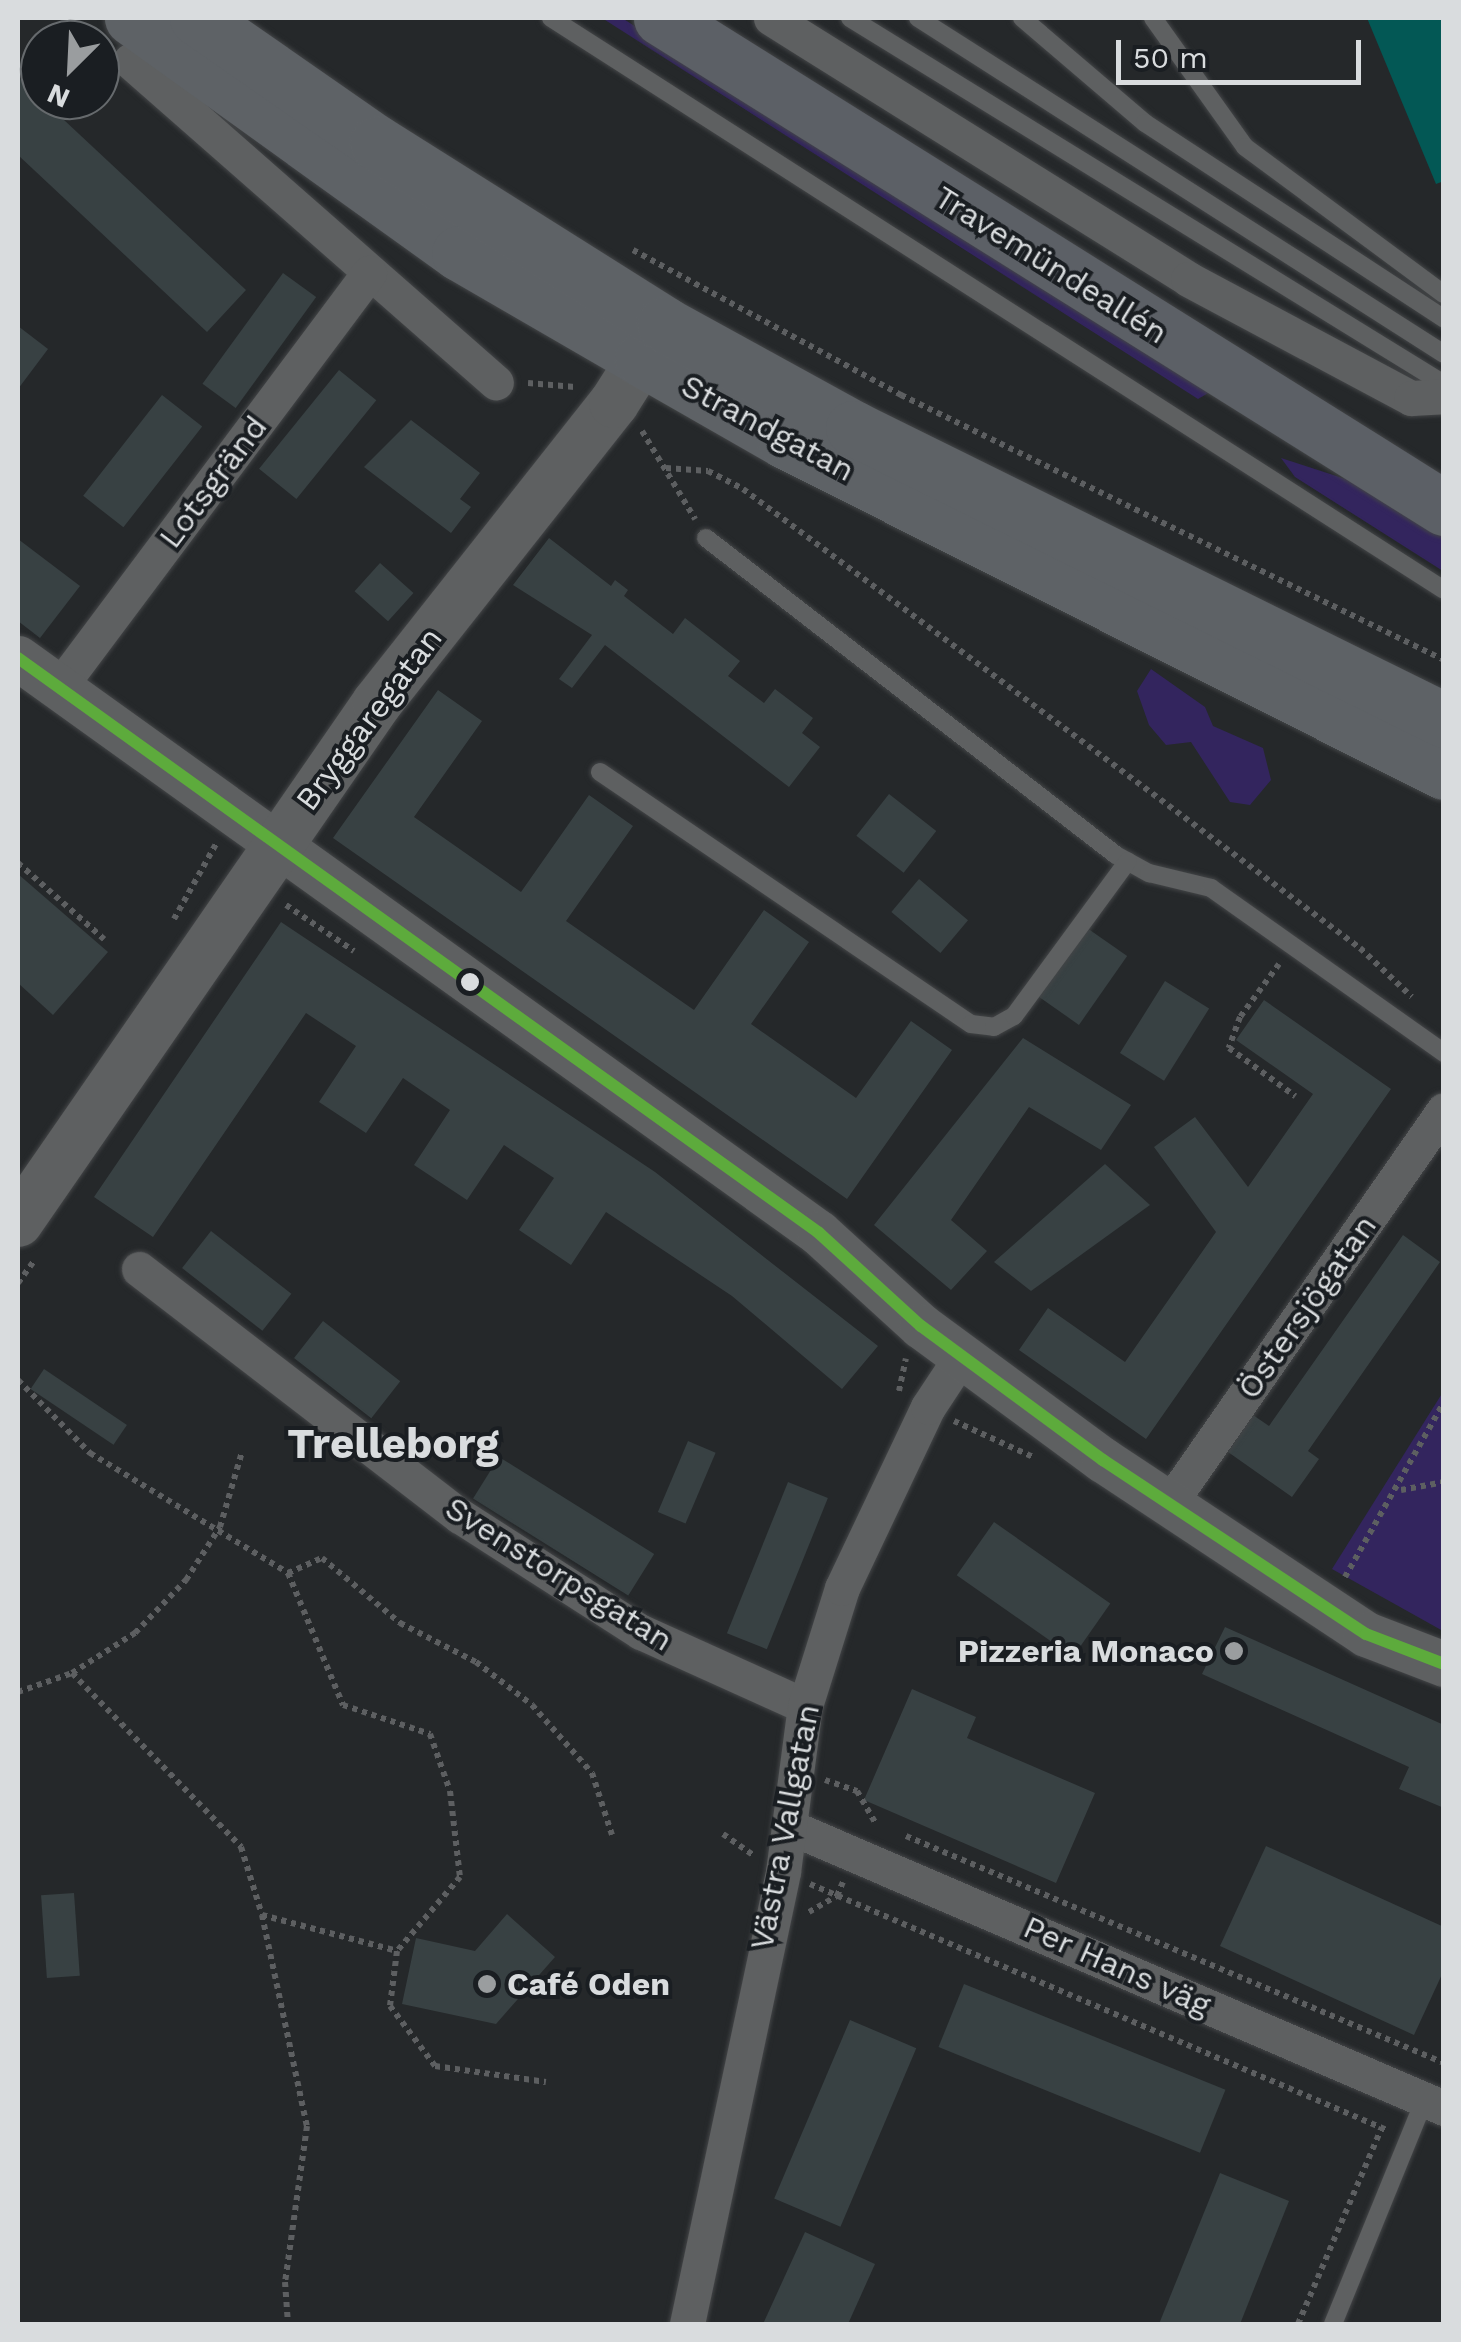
<!DOCTYPE html>
<html>
<head>
<meta charset="utf-8">
<style>
  body { margin:0 }
  #map { position:relative; width:1461px; height:2342px; overflow:hidden; background:#25282a; font-family:"Work Sans",sans-serif }
  div>[style] { position:absolute }
  [style*='--x'] { left:calc(var(--x)*1px); top:calc(var(--y)*1px); width:calc(var(--w)*1px); rotate:calc(var(--a)*1deg) }
  .green>* { inset:0; background:#33255e }
  .water>* { inset:0; background:#035855 }
  .building>* { inset:0; background:#384143; transform-origin:0 0 }
  .path>* { height:6px; margin-top:-3px; transform-origin:0; background:repeating-linear-gradient(90deg,#5d5f61 0 5px,transparent 0 10px) }
  .roads { filter:drop-shadow(0 0 2px #434547) drop-shadow(0 0 2px #434547) }
  .service>* { height:18px; margin:-9px; padding:0 9px; transform-origin:9px; border-radius:9px; background:#5e6061 }
  .minor>* { height:35px; margin:-17.5px; padding:0 17.5px; transform-origin:17.5px; border-radius:17.5px; background:#5e6061 }
  .tertiary>* { height:45px; margin:-22.5px; padding:0 22.5px; transform-origin:22.5px; border-radius:22.5px; background:#5e6061 }
  .secondary>* { height:50px; margin:-25px; padding:0 25px; transform-origin:25px; border-radius:25px; background:#5e6061 }
  .primary>* { height:55px; margin:-27.5px; padding:0 27.5px; transform-origin:27.5px; border-radius:27.5px; background:#5e6266 }
  .trunk>* { height:55px; margin:-27.5px; padding:0 27.5px; transform-origin:27.5px; border-radius:27.5px; background:#5c6066 }
  .bus-1>* { height:12px; margin:-6px; padding:0 6px; transform-origin:6px; border-radius:6px; background:#5dab3c }
  .dots>* { width:28px; height:28px; translate:-50% -50%; box-sizing:border-box; border:5px solid #1a1e22; border-radius:50% }
  span { translate:-50% -50%; white-space:nowrap; text-align:center; line-height:1.15; -webkit-text-stroke:8px #1a1e22; paint-order:stroke }
  .street-label { font-size:32px; color:#d9dcde }
  .poi-label { font-size:32px; color:#d9dcde; font-weight:700 }
  .right { translate:-100% -50%; text-align:right }
  .left { translate:0 -50%; text-align:left }
  .district-label { font-size:42px; color:#d9dcde; font-weight:700 }
  .frame { position:absolute; inset:0; border:20px solid #d9dcde; pointer-events:none }
  .north { position:absolute; left:20px; top:20px; width:100px; height:100px; box-sizing:border-box; background:#1a1e22; border:2px solid #666a6d; border-radius:50%; rotate:204deg; font-size:28px; font-weight:700; line-height:40px; text-align:center; color:#d9dcde }
  .north::after { content:''; display:block; margin:auto; width:35px; height:45px; background:#9a9d9f; clip-path:polygon(50% 0,100% 100%,50% 72%,0 100%) }
  .scale { position:absolute; left:1116px; top:40px; width:245px; height:45px; box-sizing:border-box; border:5px solid #d9dcde; border-top:0; padding-left:12px; font-size:30px; line-height:35px; white-space:nowrap; color:#d9dcde; -webkit-text-stroke:8px #1a1e22; paint-order:stroke }
</style>
</head>
<body>
<div id="map">
  <div class="green">
    <div style="clip-path:polygon(602px 18px,622px 18px,1210px 392px,1198px 399px)"></div>
    <div style="clip-path:polygon(1281px 458px,1364px 485px,1443px 530px,1443px 571px,1295px 477px)"></div>
    <div style="clip-path:polygon(1151px 669px,1205px 707px,1213px 726px,1263px 748px,1271px 780px,1250px 805px,1230px 802px,1191px 742px,1166px 745px,1149px 725px,1137px 691px)"></div>
    <div style="clip-path:polygon(1443px 1392px,1443px 1631px,1332px 1569px)"></div>
  </div>
  <div class="water">
    <div style="clip-path:polygon(1367px 18px,1443px 18px,1444px 181px,1436px 184px)"></div>
  </div>
  <div class="building">
    <div style="clip-path:polygon(18px 77px,246px 290px,207px 332px,18px 155px)"></div>
    <div style="left:283px;top:273px;width:41px;height:137px;rotate:36deg"></div>
    <div style="clip-path:polygon(18px 326px,48px 349px,18px 389px)"></div>
    <div style="left:339px;top:370px;width:48px;height:127px;rotate:39deg"></div>
    <div style="left:162px;top:395px;width:51px;height:128px;rotate:38deg"></div>
    <div style="clip-path:polygon(411px 420px,480px 473px,460px 499px,471px 507px,451px 533px,364px 467px)"></div>
    <div style="clip-path:polygon(549px 538px,611px 586px,615px 580px,628px 590px,624px 596px,673px 634px,685px 618px,740px 661px,728px 676px,764px 703px,775px 689px,813px 718px,802px 733px,820px 747px,789px 787px,605px 645px,572px 688px,559px 679px,592px 635px,513px 585px)"></div>
    <div style="clip-path:polygon(18px 539px,80px 586px,40px 638px,18px 621px)"></div>
    <div style="left:380px;top:563px;width:45px;height:38px;rotate:42deg"></div>
    <div style="clip-path:polygon(438px 690px,482px 721px,414px 817px,521px 892px,589px 795px,633px 826px,566px 921px,694px 1010px,764px 910px,809px 942px,751px 1024px,856px 1098px,911px 1021px,952px 1050px,847px 1199px,333px 838px)"></div>
    <div style="left:889px;top:794px;width:60px;height:53px;rotate:38deg"></div>
    <div style="clip-path:polygon(18px 874px,108px 952px,53px 1015px,18px 983px)"></div>
    <div style="left:919px;top:879px;width:64px;height:43px;rotate:40deg"></div>
    <div style="clip-path:polygon(281px 922px,655px 1172px,878px 1346px,842px 1389px,732px 1296px,606px 1212px,571px 1265px,519px 1230px,554px 1178px,504px 1145px,467px 1200px,414px 1165px,450px 1110px,403px 1078px,366px 1133px,319px 1102px,356px 1046px,306px 1013px,153px 1237px,94px 1197px)"></div>
    <div style="left:1087px;top:928px;width:49px;height:84px;rotate:35deg"></div>
    <div style="left:1165px;top:981px;width:52px;height:85px;rotate:32deg"></div>
    <div style="clip-path:polygon(1264px 1000px,1391px 1089px,1146px 1439px,1019px 1350px,1048px 1308px,1125px 1362px,1216px 1232px,1154px 1147px,1195px 1117px,1248px 1187px,1313px 1094px,1236px 1040px)"></div>
    <div style="clip-path:polygon(1023px 1038px,1131px 1105px,1101px 1150px,1029px 1107px,951px 1220px,987px 1251px,951px 1290px,874px 1225px)"></div>
    <div style="clip-path:polygon(1105px 1164px,1150px 1205px,1031px 1291px,994px 1262px)"></div>
    <div style="left:211px;top:1231px;width:102px;height:47px;rotate:38deg"></div>
    <div style="clip-path:polygon(1403px 1235px,1440px 1262px,1308px 1451px,1319px 1459px,1292px 1497px,1228px 1452px,1253px 1415px,1269px 1426px)"></div>
    <div style="left:323px;top:1321px;width:98px;height:47px;rotate:38deg"></div>
    <div style="left:44px;top:1369px;width:100px;height:24px;rotate:34deg"></div>
    <div style="left:688px;top:1441px;width:30px;height:77px;rotate:23deg"></div>
    <div style="left:499px;top:1457px;width:183px;height:49px;rotate:32deg"></div>
    <div style="left:788px;top:1482px;width:43px;height:163px;rotate:22deg"></div>
    <div style="left:994px;top:1522px;width:142px;height:65px;rotate:35deg"></div>
    <div style="clip-path:polygon(1225px 1627px,1444px 1725px,1444px 1808px,1399px 1789px,1409px 1767px,1202px 1674px)"></div>
    <div style="clip-path:polygon(912px 1689px,976px 1717px,967px 1738px,1095px 1793px,1056px 1883px,864px 1800px)"></div>
    <div style="clip-path:polygon(1266px 1846px,1444px 1927px,1444px 1970px,1414px 2035px,1220px 1946px)"></div>
    <div style="left:74px;top:1893px;width:83px;height:33px;rotate:86deg"></div>
    <div style="clip-path:polygon(507px 1914px,555px 1957px,496px 2024px,402px 2004px,416px 1938px,475px 1951px)"></div>
    <div style="left:964px;top:1984px;width:282px;height:68px;rotate:22deg"></div>
    <div style="left:850px;top:2020px;width:72px;height:194px;rotate:23deg"></div>
    <div style="clip-path:polygon(1220px 2173px,1289px 2201px,1240px 2324px,1159px 2324px)"></div>
    <div style="clip-path:polygon(805px 2232px,875px 2264px,848px 2324px,763px 2324px)"></div>
  </div>
  <div class="path">
    <div style="--x:633;--y:250;--w:305;--a:28.4"></div>
    <div style="--x:901;--y:395;--w:604;--a:26.01"></div>
    <div style="--x:528;--y:383;--w:47;--a:4.9"></div>
    <div style="--x:642;--y:431;--w:103;--a:58.9"></div>
    <div style="--x:666;--y:468;--w:42;--a:4.1"></div>
    <div style="--x:708;--y:471;--w:39;--a:27"></div>
    <div style="--x:743;--y:489;--w:769;--a:36.65"></div>
    <div style="--x:1360;--y:948;--w:71;--a:43.3"></div>
    <div style="--x:18;--y:863;--w:115;--a:41.5"></div>
    <div style="--x:286;--y:905;--w:82;--a:34.1"></div>
    <div style="--x:174;--y:919;--w:88;--a:-60.8"></div>
    <div style="--x:1279;--y:964;--w:66;--a:126.3"></div>
    <div style="--x:1240;--y:1017;--w:33;--a:110"></div>
    <div style="--x:1229;--y:1048;--w:82;--a:36"></div>
    <div style="--x:18;--y:1283;--w:29;--a:-54"></div>
    <div style="--x:18;--y:1380;--w:103;--a:45.4"></div>
    <div style="--x:90;--y:1453;--w:232;--a:31.2"></div>
    <div style="--x:288;--y:1573;--w:37;--a:-24"></div>
    <div style="--x:322;--y:1558;--w:102;--a:39.8"></div>
    <div style="--x:400;--y:1623;--w:85;--a:27.2"></div>
    <div style="--x:476;--y:1662;--w:71;--a:37.5"></div>
    <div style="--x:532;--y:1705;--w:91;--a:48.6"></div>
    <div style="--x:592;--y:1773;--w:65;--a:72.1"></div>
    <div style="--x:899;--y:1391;--w:33;--a:-78"></div>
    <div style="--x:954;--y:1421;--w:87;--a:24.5"></div>
    <div style="--x:1401;--y:1490;--w:44;--a:-10.5"></div>
    <div style="--x:288;--y:1573;--w:143;--a:67.4"></div>
    <div style="--x:343;--y:1705;--w:92;--a:18.4"></div>
    <div style="--x:430;--y:1734;--w:60;--a:70.7"></div>
    <div style="--x:450;--y:1791;--w:87;--a:83.4"></div>
    <div style="--x:460;--y:1877;--w:97;--a:130.4"></div>
    <div style="--x:397;--y:1951;--w:55;--a:97.3"></div>
    <div style="--x:390;--y:2006;--w:75;--a:53.1"></div>
    <div style="--x:435;--y:2066;--w:112;--a:8.2"></div>
    <div style="--x:1345;--y:1577;--w:201;--a:-60.5"></div>
    <div style="--x:72;--y:1673;--w:243;--a:45.8"></div>
    <div style="--x:241;--y:1847;--w:71;--a:72.8"></div>
    <div style="--x:262;--y:1915;--w:140;--a:14.9"></div>
    <div style="--x:18;--y:1692;--w:57;--a:-19.4"></div>
    <div style="--x:72;--y:1673;--w:75;--a:-32.4"></div>
    <div style="--x:135;--y:1633;--w:74;--a:-46.1"></div>
    <div style="--x:186;--y:1580;--w:63;--a:-57.3"></div>
    <div style="--x:220;--y:1527;--w:78;--a:-73.7"></div>
    <div style="--x:825;--y:1780;--w:34;--a:19"></div>
    <div style="--x:857;--y:1791;--w:38;--a:60"></div>
    <div style="--x:723;--y:1834;--w:38;--a:35"></div>
    <div style="--x:906;--y:1836;--w:584;--a:22.88"></div>
    <div style="--x:810;--y:1884;--w:627;--a:23.09"></div>
    <div style="--x:809;--y:1912;--w:32;--a:-30"></div>
    <div style="--x:837;--y:1896;--w:15;--a:-67"></div>
    <div style="--x:262;--y:1915;--w:216;--a:78"></div>
    <div style="--x:307;--y:2126;--w:158;--a:98"></div>
    <div style="--x:285;--y:2282;--w:42;--a:85.9"></div>
    <div style="--x:1298;--y:2324;--w:214;--a:-66.9"></div>
  </div>
  <div class="roads">
    <div class="service">
      <div style="--x:551;--y:18;--w:1060;--a:32.64"></div>
      <div style="--x:850;--y:18;--w:698;--a:31.64"></div>
      <div style="--x:918;--y:18;--w:624;--a:32.57"></div>
      <div style="--x:1022;--y:18;--w:162;--a:40.5"></div>
      <div style="--x:1145;--y:123;--w:358;--a:33.2"></div>
      <div style="--x:1153;--y:18;--w:158;--a:54.5"></div>
      <div style="--x:1245;--y:147;--w:247;--a:36.5"></div>
      <div style="--x:706;--y:538;--w:518;--a:37.71"></div>
      <div style="--x:1116;--y:855;--w:38;--a:29"></div>
      <div style="--x:1149;--y:873;--w:64;--a:13.6"></div>
      <div style="--x:1211;--y:888;--w:286;--a:35.3"></div>
      <div style="--x:600;--y:772;--w:448;--a:34.2"></div>
      <div style="--x:971;--y:1024;--w:23;--a:7"></div>
      <div style="--x:994;--y:1027;--w:23;--a:-29"></div>
      <div style="--x:1014;--y:1016;--w:192;--a:-53.7"></div>
      <div style="--x:1333;--y:2324;--w:243;--a:-67.8"></div>
    </div>
    <div class="minor">
      <div style="--x:771;--y:18;--w:492;--a:32"></div>
      <div style="--x:1188;--y:279;--w:253;--a:28.1"></div>
      <div style="--x:1411;--y:398;--w:33;--a:-3"></div>
      <div style="--x:130;--y:61;--w:487;--a:41.3"></div>
      <div style="--x:57;--y:690;--w:521;--a:-53.2"></div>
      <div style="--x:139;--y:1269;--w:405;--a:37.6"></div>
      <div style="--x:460;--y:1516;--w:215;--a:32.7"></div>
      <div style="--x:641;--y:1632;--w:180;--a:24.3"></div>
      <div style="--x:1169;--y:1504;--w:480;--a:-55.1"></div>
      <div style="--x:790;--y:1827;--w:712;--a:23.25"></div>
      <div style="--x:687;--y:2324;--w:462;--a:-78"></div>
      <div style="--x:783;--y:1872;--w:167;--a:-82.5"></div>
      <div style="--x:805;--y:1706;--w:124;--a:-72.6"></div>
      <div style="--x:842;--y:1588;--w:200;--a:-64.6"></div>
      <div style="--x:928;--y:1407;--w:60;--a:-56.6"></div>
    </div>
    <div class="tertiary">
      <div style="--x:18;--y:658;--w:986;--a:35.67"></div>
      <div style="--x:819;--y:1233;--w:138;--a:42.4"></div>
      <div style="--x:921;--y:1326;--w:226;--a:36.4"></div>
      <div style="--x:1103;--y:1460;--w:315;--a:33.5"></div>
      <div style="--x:1366;--y:1634;--w:84;--a:21"></div>
    </div>
    <div class="secondary">
      <div style="--x:18;--y:1222;--w:631;--a:-55.33"></div>
      <div style="--x:377;--y:703;--w:382;--a:-51.7"></div>
      <div style="--x:614;--y:403;--w:93;--a:-57.7"></div>
    </div>
    <div class="primary">
      <div style="--x:132;--y:18;--w:403;--a:35.7"></div>
      <div style="--x:459;--y:253;--w:211;--a:30.1"></div>
      <div style="--x:642;--y:359;--w:165;--a:29.8"></div>
      <div style="--x:785;--y:441;--w:737;--a:26.67"></div>
      <div style="--x:197;--y:18;--w:219;--a:34.8"></div>
      <div style="--x:377;--y:143;--w:339;--a:32.2"></div>
      <div style="--x:664;--y:324;--w:216;--a:28.8"></div>
      <div style="--x:853;--y:428;--w:659;--a:26.29"></div>
    </div>
    <div class="trunk">
      <div style="--x:661;--y:18;--w:924;--a:32.04"></div>
    </div>
  </div>
  <div class="bus-1">
    <div style="--x:18;--y:658;--w:986;--a:35.67"></div>
    <div style="--x:819;--y:1233;--w:138;--a:42.4"></div>
    <div style="--x:921;--y:1326;--w:226;--a:36.4"></div>
    <div style="--x:1103;--y:1460;--w:315;--a:33.5"></div>
    <div style="--x:1366;--y:1634;--w:84;--a:21"></div>
  </div>
  <div class="dots">
    <div style="left:470px;top:982px;background:#d9dcde"></div>
    <div style="left:1234px;top:1651px;background:#9a9d9f"></div>
    <div style="left:487px;top:1984px;background:#9a9d9f"></div>
  </div>
  <div class="street-label">
    <span style="left:1051px;top:265px;rotate:32deg">Travemündeallén</span>
    <span style="left:768px;top:428px;rotate:28deg">Strandgatan</span>
    <span style="left:213px;top:482px;rotate:-53deg">Lotsgränd</span>
    <span style="left:369px;top:719px;rotate:-53deg">Bryggaregatan</span>
    <span style="left:1307px;top:1307px;rotate:-55deg">Östersjögatan</span>
    <span style="left:559px;top:1574px;rotate:32deg">Svenstorpsgatan</span>
    <span style="left:785px;top:1827px;rotate:-79deg">Västra Vallgatan</span>
    <span style="left:1117px;top:1966px;rotate:24deg">Per Hans väg</span>
  </div>
  <div class="poi-label">
    <span class="right" style="left:1214px;top:1651px">Pizzeria Monaco</span>
    <span class="left" style="left:507px;top:1984px">Café Oden</span>
  </div>
  <div class="district-label">
    <span style="left:393px;top:1444px">Trelleborg</span>
  </div>
  <div class="frame"></div>
  <div class="north">N</div>
  <div class="scale">50 m</div>
</div>
</body>
</html>
